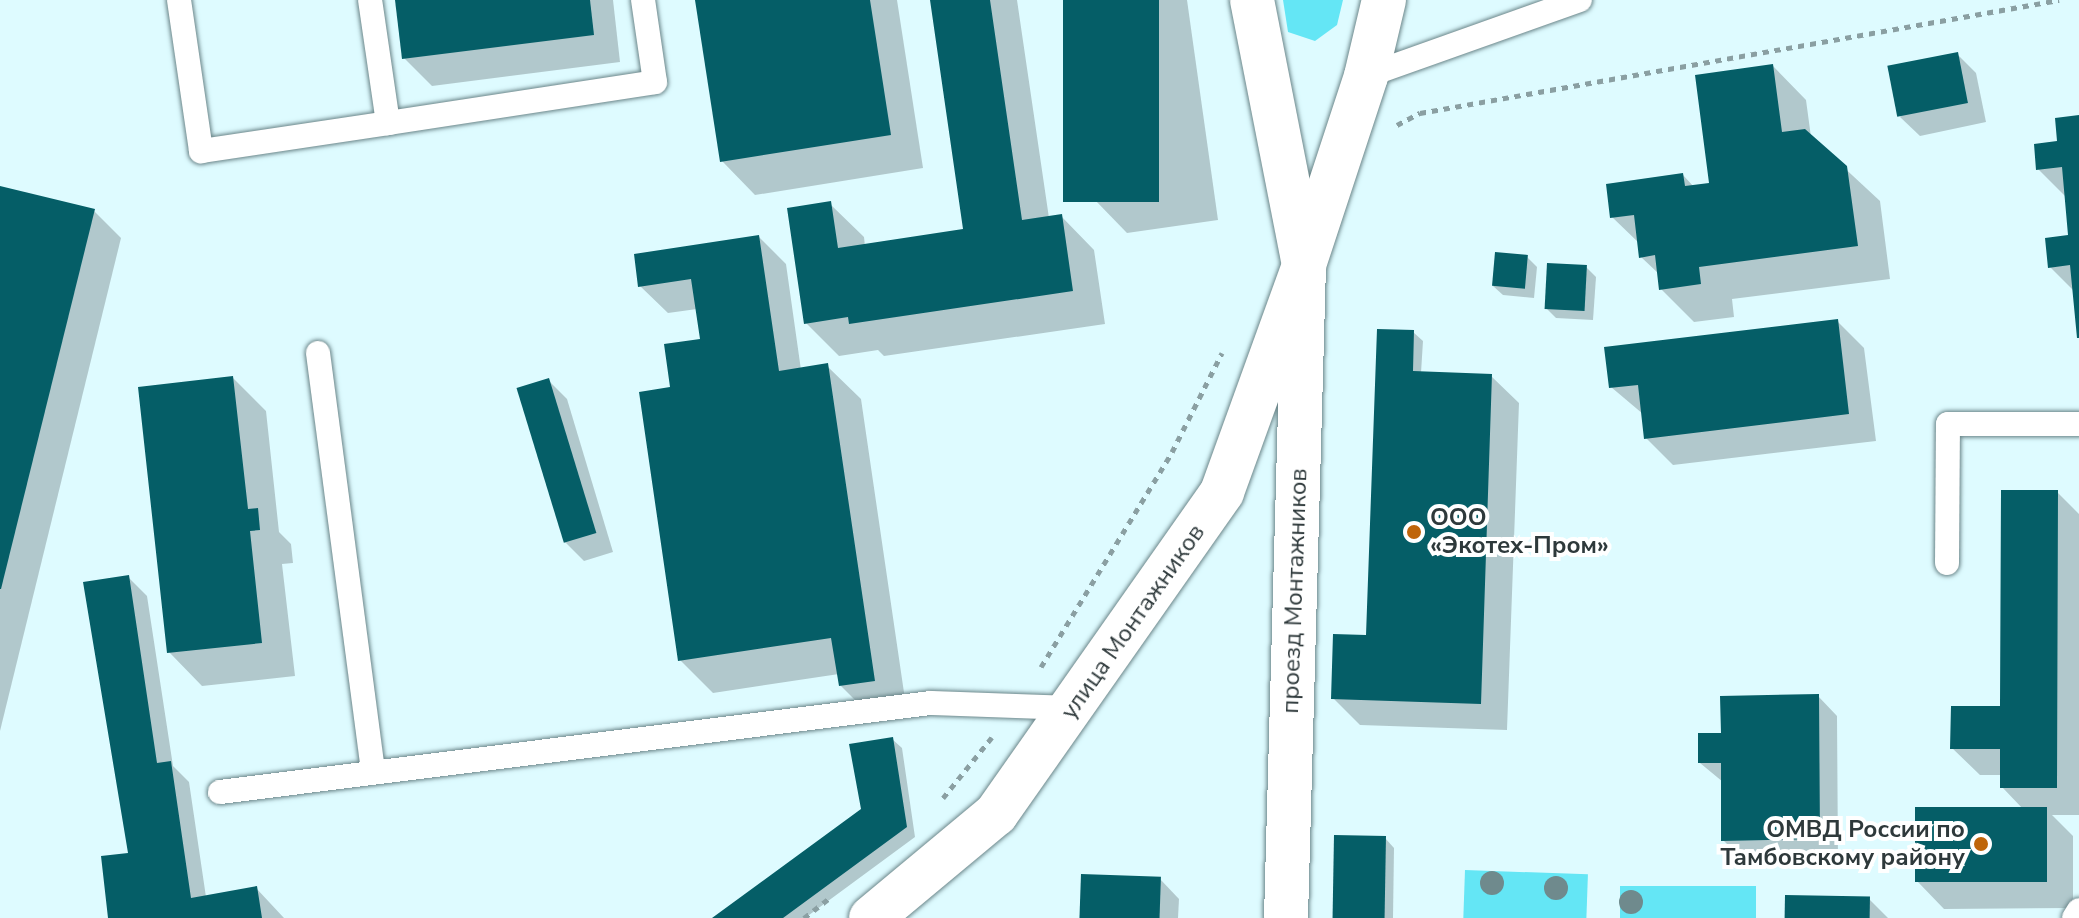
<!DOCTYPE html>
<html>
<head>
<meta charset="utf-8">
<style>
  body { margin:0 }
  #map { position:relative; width:2079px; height:918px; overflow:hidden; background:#defbff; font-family:"Nunito Sans",sans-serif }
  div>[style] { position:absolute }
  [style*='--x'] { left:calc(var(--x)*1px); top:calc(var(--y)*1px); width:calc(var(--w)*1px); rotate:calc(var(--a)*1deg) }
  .green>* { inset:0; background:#64e6f5; transform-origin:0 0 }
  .shadow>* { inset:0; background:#0003 }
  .building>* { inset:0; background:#055e67; transform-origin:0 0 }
  .path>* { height:5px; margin-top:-2.5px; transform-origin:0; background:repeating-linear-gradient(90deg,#8a9fa2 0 6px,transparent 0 12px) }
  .roads { filter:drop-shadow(0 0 2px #6b868a) drop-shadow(0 0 2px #6b868a) }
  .service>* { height:24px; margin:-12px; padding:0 12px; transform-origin:12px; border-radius:12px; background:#fff }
  .minor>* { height:44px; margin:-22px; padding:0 22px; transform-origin:22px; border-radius:22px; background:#fff }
  .trees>* { width:24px; height:24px; margin:-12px; border-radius:50%; background:#6f8a8d }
  .dots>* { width:22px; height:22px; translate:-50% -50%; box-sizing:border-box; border:4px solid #fff; border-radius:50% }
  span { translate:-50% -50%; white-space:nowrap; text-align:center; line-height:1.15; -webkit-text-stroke:8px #fff; paint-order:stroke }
  .poi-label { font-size:24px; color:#2e393b; font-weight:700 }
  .left { translate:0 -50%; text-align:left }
  .right { translate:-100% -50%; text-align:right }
  .street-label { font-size:24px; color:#2e393b }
</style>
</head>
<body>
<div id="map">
  <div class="green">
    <div style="clip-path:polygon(1283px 0,1343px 0,1337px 25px,1315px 41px,1288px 32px)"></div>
    <div style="left:1465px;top:870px;width:123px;height:48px;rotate:2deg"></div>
    <div style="left:1756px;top:886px;width:32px;height:136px;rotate:90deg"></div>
  </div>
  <div class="shadow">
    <div style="clip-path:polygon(397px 0,613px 0,620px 62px,432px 86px,404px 58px)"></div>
    <div style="clip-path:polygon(697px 0,897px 0,923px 168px,755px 195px,722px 161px)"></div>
    <div style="clip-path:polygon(932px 0,1017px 0,1049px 218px,1061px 216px,1094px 250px,1105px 324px,884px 356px,878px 350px,839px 356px,806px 323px,830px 204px,864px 237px,865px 246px,966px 231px)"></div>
    <div style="clip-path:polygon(1065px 0,1187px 0,1218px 220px,1127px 233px,1094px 199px)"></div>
    <div style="clip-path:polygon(1957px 54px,1976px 73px,1986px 122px,1920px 136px,1900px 117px)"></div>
    <div style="clip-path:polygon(1773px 66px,1806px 100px,1811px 137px,1880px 201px,1890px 279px,1732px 299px,1734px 317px,1694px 322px,1661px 289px,1659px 274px,1641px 257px,1640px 244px,1612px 217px,1683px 175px,1694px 187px,1711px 184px)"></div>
    <div style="clip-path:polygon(2079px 117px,2079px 339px,2074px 291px,2050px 267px,2071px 237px,2067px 198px,2038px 169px)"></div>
    <div style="clip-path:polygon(0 188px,94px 211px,121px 238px,0 731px)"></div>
    <div style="clip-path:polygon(759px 237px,786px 264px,801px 370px,827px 366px,861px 399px,907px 713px,874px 719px,840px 685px,839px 674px,713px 693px,680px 660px,674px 388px,702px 341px,697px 309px,668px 313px,640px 286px)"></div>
    <div style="clip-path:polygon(1527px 257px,1537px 267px,1534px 298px,1503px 295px,1493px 286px)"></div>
    <div style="clip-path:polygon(1586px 267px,1596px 277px,1593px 320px,1556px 318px,1546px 308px)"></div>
    <div style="clip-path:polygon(1837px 321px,1864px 348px,1876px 441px,1673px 465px,1646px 438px,1643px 414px,1611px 387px)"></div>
    <div style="clip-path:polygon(1413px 332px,1423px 341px,1421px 373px,1491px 376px,1519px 403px,1507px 730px,1360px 725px,1333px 698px,1368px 637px)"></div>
    <div style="clip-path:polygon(233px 378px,266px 411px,279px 532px,291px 544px,293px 563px,282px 564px,295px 676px,202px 686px,169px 652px)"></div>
    <div style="clip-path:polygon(548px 380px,567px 399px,613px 552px,584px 561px,565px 542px)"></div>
    <div style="clip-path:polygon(2057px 492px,2079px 514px,2079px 815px,2052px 815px,2073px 836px,2073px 908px,1944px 909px,1917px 881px,2023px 809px,2002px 787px,2002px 775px,1980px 775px,1952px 748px,2002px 708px)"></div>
    <div style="clip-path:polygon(128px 577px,147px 596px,173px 766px,189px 782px,206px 897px,256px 888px,284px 918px,110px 918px,131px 855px)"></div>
    <div style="clip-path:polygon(1818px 696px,1837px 716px,1838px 858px,1742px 859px,1723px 840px,1723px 782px,1700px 763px,1723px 735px)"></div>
    <div style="clip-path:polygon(892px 739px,902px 748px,915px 837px,805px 918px,716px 918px,863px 810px)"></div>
    <div style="clip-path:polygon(1385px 838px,1394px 848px,1393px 918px,1334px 918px)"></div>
    <div style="clip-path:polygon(1160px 879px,1179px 899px,1178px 918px,1081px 918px)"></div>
    <div style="clip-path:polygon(1869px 899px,1888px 918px,1787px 918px)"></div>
  </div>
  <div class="building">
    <div style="clip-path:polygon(395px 0,590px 0,594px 35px,402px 59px)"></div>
    <div style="clip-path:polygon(695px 0,870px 0,891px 135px,720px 162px)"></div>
    <div style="clip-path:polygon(930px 0,990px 0,1022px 220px,1062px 214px,1073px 291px,849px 324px,848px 317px,804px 324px,787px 208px,831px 201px,838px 248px,963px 229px)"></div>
    <div style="left:1063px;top:0;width:96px;height:202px"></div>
    <div style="left:1958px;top:52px;width:52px;height:72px;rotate:79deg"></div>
    <div style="clip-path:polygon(1773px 64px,1782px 132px,1805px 129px,1847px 166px,1858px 246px,1699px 267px,1701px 284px,1659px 290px,1655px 255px,1639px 258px,1634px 215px,1610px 218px,1606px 184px,1683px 173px,1685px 186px,1709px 183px,1695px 75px)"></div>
    <div style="clip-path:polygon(2079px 115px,2079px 338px,2077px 338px,2070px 265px,2048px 268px,2045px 238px,2068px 235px,2062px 167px,2036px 170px,2034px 144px,2057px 141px,2055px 118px)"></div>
    <div style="clip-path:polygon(0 186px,95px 209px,1px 589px,0 589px)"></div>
    <div style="clip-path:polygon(759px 235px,779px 371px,828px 363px,875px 681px,839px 686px,831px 638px,678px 661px,639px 392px,670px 387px,664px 344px,700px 339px,691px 279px,638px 287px,634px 254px)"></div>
    <div style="left:1495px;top:252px;width:33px;height:34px;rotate:5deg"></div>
    <div style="left:1547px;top:263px;width:40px;height:46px;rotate:3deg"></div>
    <div style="clip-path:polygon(1838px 319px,1849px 414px,1644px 439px,1638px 385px,1609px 388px,1604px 347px)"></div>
    <div style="clip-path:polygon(1377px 329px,1414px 330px,1413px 371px,1492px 374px,1481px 704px,1331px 699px,1333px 634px,1366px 635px)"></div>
    <div style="clip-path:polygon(233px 376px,248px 509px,258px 508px,260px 530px,250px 531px,262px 643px,167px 653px,138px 387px)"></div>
    <div style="left:549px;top:378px;width:162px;height:34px;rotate:73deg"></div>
    <div style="clip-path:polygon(2001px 490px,2058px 490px,2057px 788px,2000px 788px,2000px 749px,1950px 749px,1951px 706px,2000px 706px)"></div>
    <div style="clip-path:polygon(129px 575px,157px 763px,171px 761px,191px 898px,257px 886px,262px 918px,108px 918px,101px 856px,128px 853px,83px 582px)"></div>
    <div style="clip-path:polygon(1819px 694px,1820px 839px,1721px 841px,1721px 763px,1698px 763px,1698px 733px,1721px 733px,1720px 696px)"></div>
    <div style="clip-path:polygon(893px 737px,907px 827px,783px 918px,712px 918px,861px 809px,849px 744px)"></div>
    <div style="left:1915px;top:807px;width:132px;height:75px"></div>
    <div style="left:1334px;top:835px;width:52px;height:83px;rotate:1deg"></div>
    <div style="left:1081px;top:874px;width:80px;height:44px;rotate:2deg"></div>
    <div style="left:1785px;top:895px;width:85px;height:23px;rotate:1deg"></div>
  </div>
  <div class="path">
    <div style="--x:1397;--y:125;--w:26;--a:-28"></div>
    <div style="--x:1420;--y:113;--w:649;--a:-10.03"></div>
    <div style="--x:1041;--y:667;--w:252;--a:-58.6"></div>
    <div style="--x:1172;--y:452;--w:111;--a:-63.2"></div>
    <div style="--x:943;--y:798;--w:78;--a:-51.2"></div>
    <div style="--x:804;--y:918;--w:34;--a:-38"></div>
  </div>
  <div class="roads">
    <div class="service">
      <div style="--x:179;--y:0;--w:153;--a:81.7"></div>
      <div style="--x:201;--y:151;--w:189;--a:-8.5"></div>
      <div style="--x:388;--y:123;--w:124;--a:-98.3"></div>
      <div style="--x:1366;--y:76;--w:227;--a:-19.6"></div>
      <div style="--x:388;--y:123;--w:270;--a:-8.7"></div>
      <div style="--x:655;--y:82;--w:83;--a:-98.3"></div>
      <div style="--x:318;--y:353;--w:420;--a:82.5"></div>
      <div style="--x:1947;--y:563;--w:139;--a:-89.6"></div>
      <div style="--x:1948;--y:424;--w:131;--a:0"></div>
      <div style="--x:220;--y:792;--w:716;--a:-7.14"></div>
      <div style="--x:930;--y:703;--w:144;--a:2"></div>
      <div style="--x:2074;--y:918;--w:9;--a:-58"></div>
    </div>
    <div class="minor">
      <div style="--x:1252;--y:0;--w:270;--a:78.9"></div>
      <div style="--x:1304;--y:265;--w:653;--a:91.58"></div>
      <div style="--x:871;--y:918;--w:163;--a:-39.8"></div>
      <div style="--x:996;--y:814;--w:393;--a:-54.9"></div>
      <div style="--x:1222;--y:492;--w:241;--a:-70.1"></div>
      <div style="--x:1304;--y:265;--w:199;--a:-71.8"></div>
      <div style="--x:1366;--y:76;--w:78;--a:-76.7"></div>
    </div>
  </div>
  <div class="trees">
    <div style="left:1492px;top:883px"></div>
    <div style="left:1556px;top:888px"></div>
    <div style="left:1631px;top:902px"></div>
  </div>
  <div class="dots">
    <div style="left:1414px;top:532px;background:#bf650a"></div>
    <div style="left:1981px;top:844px;background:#bf650a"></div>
  </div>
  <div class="poi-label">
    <span class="left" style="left:1430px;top:532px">ООО<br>«Экотех-Пром»</span>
    <span class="right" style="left:1965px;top:844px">ОМВД России по<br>Тамбовскому району</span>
  </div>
  <div class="street-label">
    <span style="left:1295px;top:591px;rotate:-88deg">проезд Монтажников</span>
    <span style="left:1133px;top:622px;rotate:-55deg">улица Монтажников</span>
  </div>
</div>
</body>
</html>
